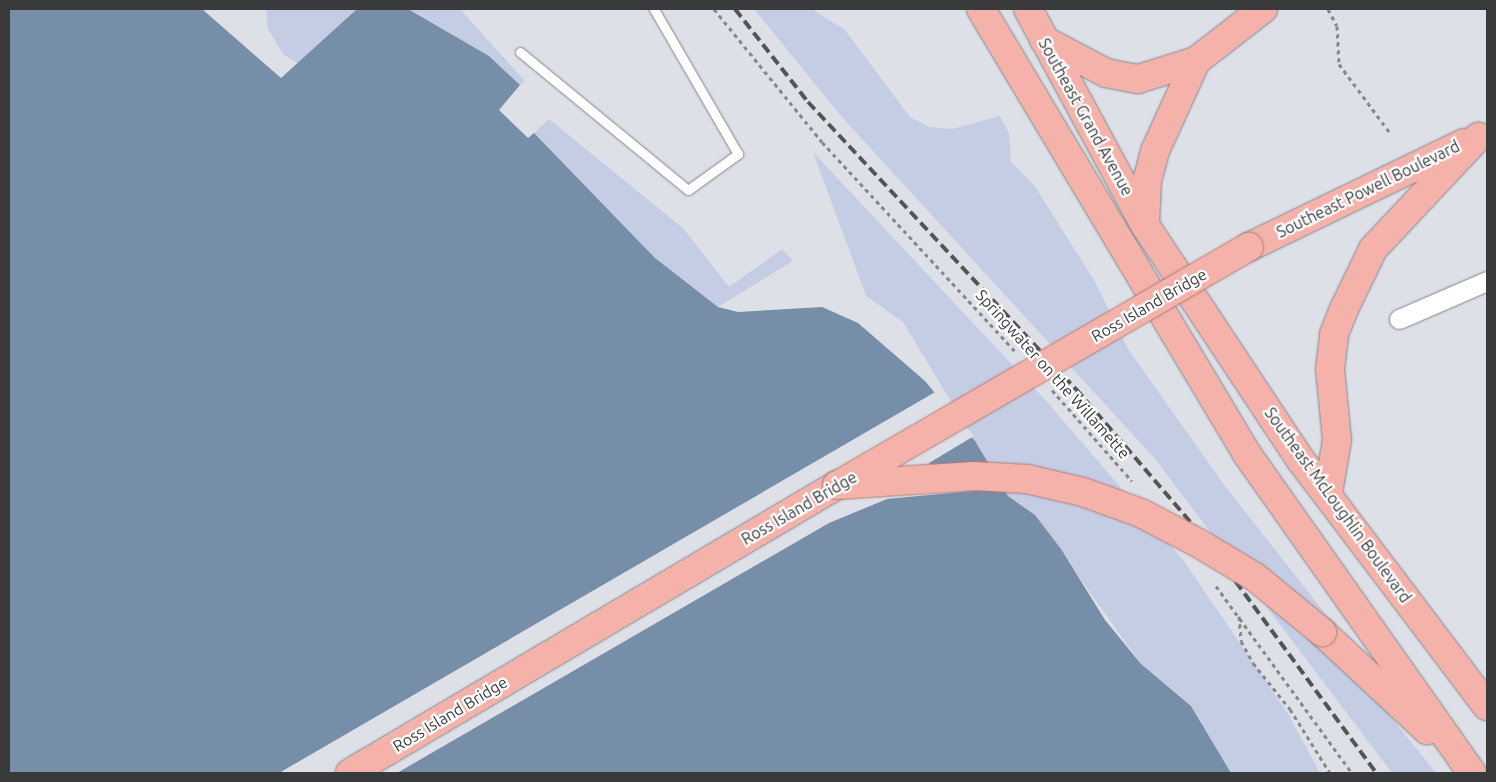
<!DOCTYPE html>
<html>
<head>
<meta charset="utf-8">
<style>
  body { margin:0 }
  #map { position:relative; width:1496px; height:782px; overflow:hidden; background:#dee0e7; font-family:Ubuntu,sans-serif }
  div>[style] { position:absolute }
  [style*='--x'] { left:calc(var(--x)*1px); top:calc(var(--y)*1px); width:calc(var(--w)*1px); rotate:calc(var(--a)*1deg) }
  .green>* { inset:0; background:#c5cde4 }
  .water>* { inset:0; background:#778ea8 }
  .pier>* { inset:0; background:#dee0e7 }
  .path>* { height:3px; margin-top:-1.5px; transform-origin:0; background:repeating-linear-gradient(90deg,#86888c 0 4px,transparent 0 8px) }
  .roads { filter:drop-shadow(0 0 1px #84868c) drop-shadow(0 0 1px #84868c) }
  .service>* { height:9px; margin:-4.5px; padding:0 4.5px; transform-origin:4.5px; border-radius:4.5px; background:#fff }
  .minor>* { height:19px; margin:-9.5px; padding:0 9.5px; transform-origin:9.5px; border-radius:9.5px; background:#fff }
  .trunk>* { height:28px; margin:-14px; padding:0 14px; transform-origin:14px; border-radius:14px; background:#f4b2aa }
  .rail>* { height:4px; margin-top:-2px; transform-origin:0; background:repeating-linear-gradient(90deg,#535457 0 10px,transparent 0 15px) }
  .bridges { filter:drop-shadow(0 0 1px #b17b75) drop-shadow(0 0 1px #b17b75) }
  .trunk-bridge>* { height:28px; margin:-14px; padding:0 14px; transform-origin:14px; border-radius:14px; background:#f4b2aa }
  span { translate:-50% -50%; white-space:nowrap; text-align:center; line-height:1.15; -webkit-text-stroke:4.5px #fff; paint-order:stroke }
  .street-label { font-size:16px; color:#393a3c }
  .frame { position:absolute; inset:0; border:10px solid #393a3c; pointer-events:none }
</style>
</head>
<body>
<div id="map">
  <div class="green">
    <div style="clip-path:polygon(266px 9px,357px 9px,299px 64px,283px 54px,268px 29px)"></div>
    <div style="clip-path:polygon(408px 9px,460px 9px,525px 81px,520px 85px,489px 56px)"></div>
    <div style="clip-path:polygon(754px 9px,812px 9px,845px 30px,910px 117px,929px 127px,952px 129px,1000px 116px,1009px 133px,1011px 162px,1034px 185px,1094px 280px,1128px 349px,1225px 486px,1331px 621px,1314px 643px,1386px 711px,1436px 773px,1392px 773px,1156px 460px,841px 116px)"></div>
    <div style="clip-path:polygon(549px 119px,684px 229px,729px 287px,782px 249px,793px 261px,718px 307px,655px 258px,534px 133px)"></div>
    <div style="clip-path:polygon(813px 152px,1047px 402px,1183px 560px,1287px 712px,1320px 773px,1231px 773px,1191px 706px,1141px 664px,1035px 515px,1008px 496px,903px 322px,866px 296px)"></div>
  </div>
  <div class="water">
    <div style="clip-path:polygon(9px 9px,202px 9px,281px 78px,357px 9px,408px 9px,489px 56px,520px 85px,499px 110px,528px 138px,534px 133px,655px 258px,718px 307px,738px 312px,822px 307px,858px 323px,925px 381px,975px 441px,1008px 496px,1035px 515px,1061px 549px,1105px 620px,1141px 664px,1191px 706px,1231px 773px,9px 773px)"></div>
  </div>
  <div class="pier">
    <div style="clip-path:polygon(937px 391px,974px 436px,929px 463px,930px 467px,992px 489px,887px 499px,829px 523px,397px 773px,279px 773px)"></div>
  </div>
  <div class="path">
    <div style="--x:714;--y:9;--w:171;--a:50.9"></div>
    <div style="--x:822;--y:142;--w:287;--a:47.3"></div>
    <div style="--x:1328;--y:9;--w:19;--a:62"></div>
    <div style="--x:1337;--y:26;--w:38;--a:87"></div>
    <div style="--x:1339;--y:64;--w:86;--a:53.5"></div>
    <div style="--x:23;--y:12;--w:4;--a:-45"></div>
    <div style="--x:1052;--y:390;--w:121;--a:48.7"></div>
    <div style="--x:1216;--y:586;--w:231;--a:54"></div>
    <div style="--x:1239;--y:616;--w:25;--a:85"></div>
    <div style="--x:1241;--y:641;--w:25;--a:61"></div>
    <div style="--x:1253;--y:663;--w:59;--a:51.2"></div>
    <div style="--x:1290;--y:709;--w:75;--a:58"></div>
  </div>
  <div class="roads">
    <div class="service">
      <div style="--x:520;--y:52;--w:217;--a:39.4"></div>
      <div style="--x:688;--y:190;--w:62;--a:-35.8"></div>
      <div style="--x:738;--y:154;--w:168;--a:-120.1"></div>
    </div>
    <div class="minor">
      <div style="--x:1399;--y:319;--w:96;--a:-23.4"></div>
    </div>
    <div class="trunk">
      <div style="--x:981;--y:9;--w:518;--a:59.13"></div>
      <div style="--x:1247;--y:454;--w:390;--a:54.8"></div>
      <div style="--x:1028;--y:9;--w:246;--a:61.6"></div>
      <div style="--x:1145;--y:225;--w:281;--a:56.5"></div>
      <div style="--x:1300;--y:459;--w:310;--a:52.9"></div>
      <div style="--x:1044;--y:40;--w:70;--a:28"></div>
      <div style="--x:1106;--y:73;--w:33;--a:11"></div>
      <div style="--x:1138;--y:79;--w:61;--a:-17.2"></div>
      <div style="--x:1196;--y:61;--w:85;--a:-37.8"></div>
      <div style="--x:1145;--y:225;--w:44;--a:-87.4"></div>
      <div style="--x:1147;--y:181;--w:31;--a:-75"></div>
      <div style="--x:1155;--y:151;--w:99;--a:-65.5"></div>
      <div style="--x:1249;--y:247;--w:239;--a:-25.8"></div>
      <div style="--x:1328;--y:493;--w:54;--a:-80.4"></div>
      <div style="--x:1337;--y:440;--w:71;--a:-95.6"></div>
      <div style="--x:1330;--y:369;--w:35;--a:-83"></div>
      <div style="--x:1334;--y:334;--w:29;--a:-68"></div>
      <div style="--x:1345;--y:307;--w:64;--a:-64.2"></div>
      <div style="--x:1373;--y:249;--w:154;--a:-46.8"></div>
      <div style="--x:1322;--y:632;--w:144;--a:43"></div>
      <div style="--x:350;--y:773;--w:566;--a:-30.6"></div>
    </div>
  </div>
  <div class="rail">
    <div style="--x:735;--y:9;--w:118;--a:51.9"></div>
    <div style="--x:808;--y:102;--w:393;--a:47"></div>
    <div style="--x:1076;--y:389;--w:190;--a:49.3"></div>
    <div style="--x:1200;--y:533;--w:298;--a:53.7"></div>
  </div>
  <div class="bridges">
    <div class="trunk-bridge">
      <div style="--x:843;--y:482;--w:469;--a:-30.1"></div>
      <div style="--x:837;--y:485;--w:137;--a:-3.8"></div>
      <div style="--x:974;--y:476;--w:53;--a:3.2"></div>
      <div style="--x:1027;--y:479;--w:57;--a:13.1"></div>
      <div style="--x:1083;--y:492;--w:62;--a:19.9"></div>
      <div style="--x:1141;--y:513;--w:67;--a:27.7"></div>
      <div style="--x:1200;--y:544;--w:64;--a:31"></div>
      <div style="--x:1255;--y:577;--w:87;--a:39.4"></div>
    </div>
  </div>
  <div class="street-label">
    <span style="left:1086px;top:117px;rotate:61deg">Southeast Grand Avenue</span>
    <span style="left:1368px;top:189px;rotate:-26deg">Southeast Powell Boulevard</span>
    <span style="left:1149px;top:305px;rotate:-30deg">Ross Island Bridge</span>
    <span style="left:1053px;top:374px;rotate:48deg">Springwater on the Willamette</span>
    <span style="left:1338px;top:505px;rotate:54deg">Southeast McLoughlin Boulevard</span>
    <span style="left:799px;top:508px;rotate:-30deg">Ross Island Bridge</span>
    <span style="left:450px;top:714px;rotate:-31deg">Ross Island Bridge</span>
  </div>
  <div class="frame"></div>
</div>
</body>
</html>
